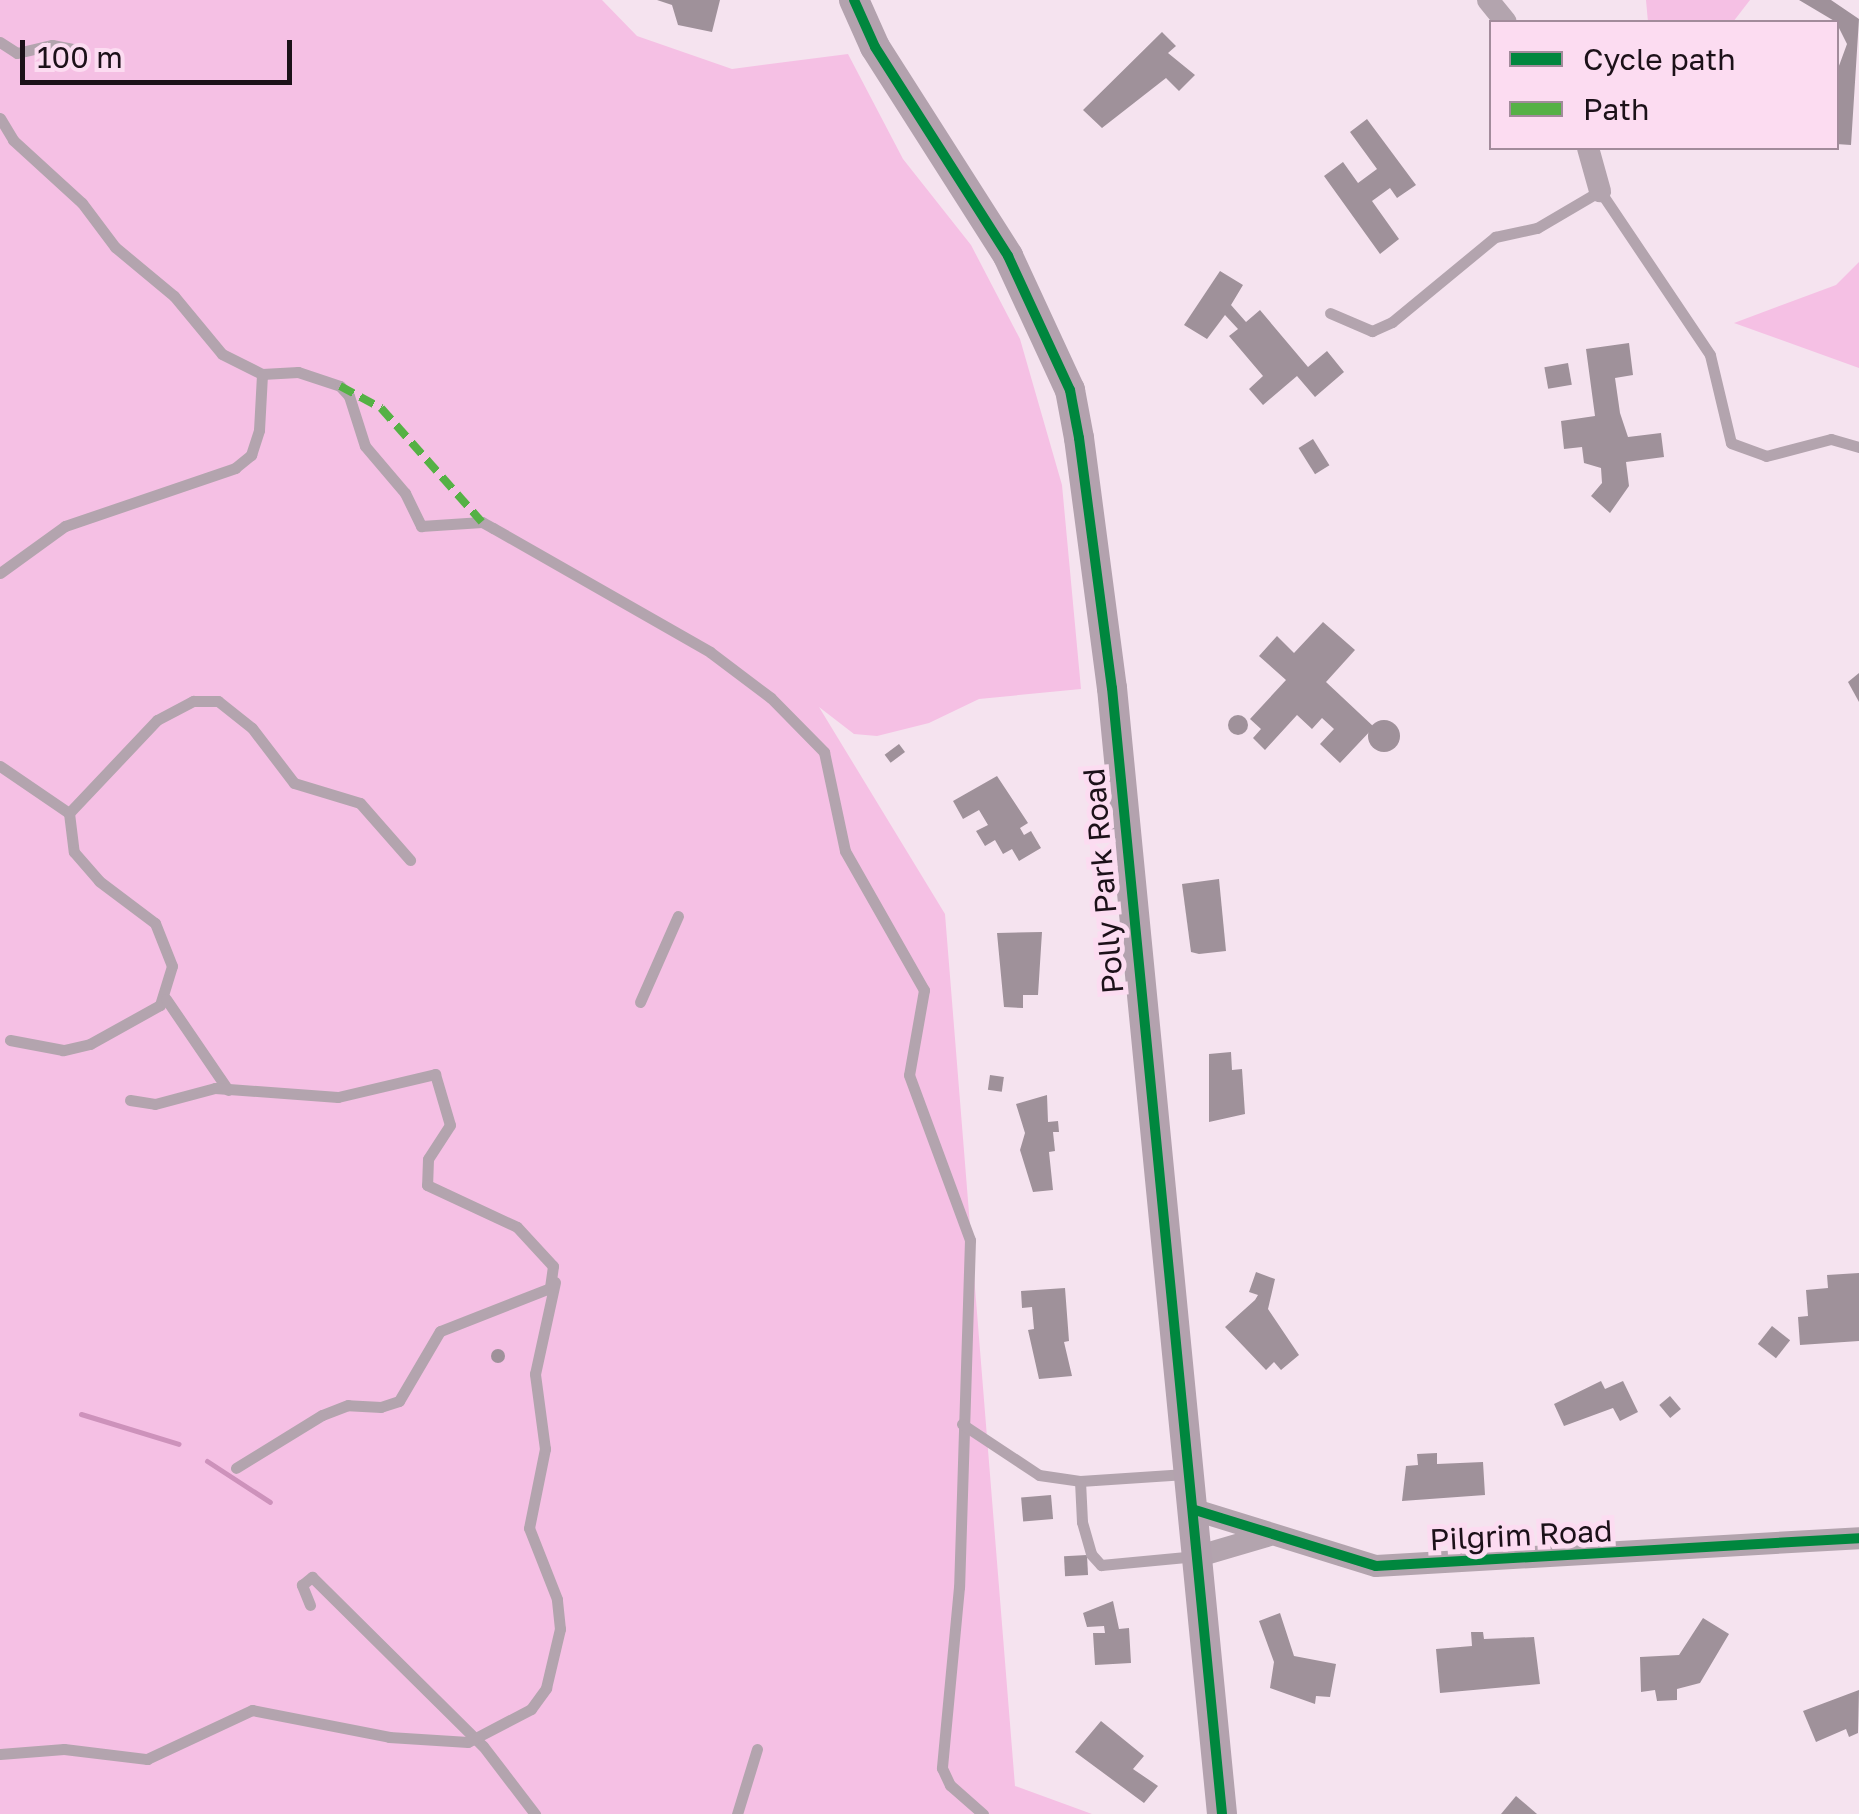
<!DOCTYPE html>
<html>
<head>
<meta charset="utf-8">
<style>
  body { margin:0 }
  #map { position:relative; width:1859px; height:1814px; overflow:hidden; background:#f5e3ef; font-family:"Golos Text",sans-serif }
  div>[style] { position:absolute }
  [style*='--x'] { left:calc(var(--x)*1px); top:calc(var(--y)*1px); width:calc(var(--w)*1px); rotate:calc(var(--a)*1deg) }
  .green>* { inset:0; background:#f5c0e4 }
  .stream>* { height:5px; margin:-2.5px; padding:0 2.5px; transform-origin:2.5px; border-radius:2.5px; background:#cd92bb }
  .building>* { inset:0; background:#9f919a; transform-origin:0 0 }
  .round { border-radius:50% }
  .lane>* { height:11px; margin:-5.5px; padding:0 5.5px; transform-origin:5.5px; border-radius:5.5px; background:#b3a4ae }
  .street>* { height:22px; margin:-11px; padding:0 11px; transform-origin:11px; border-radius:11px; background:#b3a4ae }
  .secondary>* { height:30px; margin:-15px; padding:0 15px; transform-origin:15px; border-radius:15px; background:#b3a2ae }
  .quiet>* { height:8px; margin-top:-4px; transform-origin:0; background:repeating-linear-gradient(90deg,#55b145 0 15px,transparent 0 23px) }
  .cycleway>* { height:10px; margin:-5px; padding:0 5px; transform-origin:5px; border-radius:5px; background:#00873e }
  span { translate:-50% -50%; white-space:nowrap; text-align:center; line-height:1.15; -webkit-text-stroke:10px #fcdcf1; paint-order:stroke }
  .street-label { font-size:30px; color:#1c1119 }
  .legend { position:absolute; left:1489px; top:20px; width:350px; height:130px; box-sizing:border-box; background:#fcdcf1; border:2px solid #a28b9b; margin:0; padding:12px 18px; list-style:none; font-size:30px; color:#1c1119 }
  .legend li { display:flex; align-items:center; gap:20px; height:50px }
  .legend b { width:50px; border:2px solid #a28b9b }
  .scale { position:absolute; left:20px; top:40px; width:272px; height:45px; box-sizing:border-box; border:5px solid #1c1119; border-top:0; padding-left:12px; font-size:30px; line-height:35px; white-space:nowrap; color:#1c1119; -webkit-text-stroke:8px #fcdcf1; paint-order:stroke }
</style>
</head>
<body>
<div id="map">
  <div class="green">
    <div style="clip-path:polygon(0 0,602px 0,637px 36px,732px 69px,848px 54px,903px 159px,971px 245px,1020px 339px,1062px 485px,1081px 689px,979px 699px,929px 723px,877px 736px,854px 734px,819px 707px,945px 914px,1015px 1786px,1092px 1814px,0 1814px)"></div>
    <div style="clip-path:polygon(1646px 0,1750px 0,1733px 22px,1648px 22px)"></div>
    <div style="clip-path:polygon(1859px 262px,1859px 368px,1734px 323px,1836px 285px)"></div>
  </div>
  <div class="stream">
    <div style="--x:81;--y:1414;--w:102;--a:17"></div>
    <div style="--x:207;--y:1461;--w:75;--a:33.1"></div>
  </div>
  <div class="building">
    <div style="clip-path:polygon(657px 0,720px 0,712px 32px,678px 25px,672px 5px)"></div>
    <div style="clip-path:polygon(1799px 0,1831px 0,1859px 19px,1851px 145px,1836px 144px,1836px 74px,1847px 44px,1836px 22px)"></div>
    <div style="clip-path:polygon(1162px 32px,1176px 46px,1168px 53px,1195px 75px,1179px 91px,1166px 78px,1102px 128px,1083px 110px)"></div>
    <div style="clip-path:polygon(1367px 119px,1416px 185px,1397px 198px,1390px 188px,1372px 201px,1399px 239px,1380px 254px,1324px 176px,1343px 162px,1358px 183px,1377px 169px,1350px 132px)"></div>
    <div style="clip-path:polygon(1220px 271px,1243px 285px,1231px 305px,1246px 322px,1260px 310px,1308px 367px,1327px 351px,1344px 372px,1315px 397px,1297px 376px,1263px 405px,1249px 389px,1263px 376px,1229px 336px,1238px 329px,1225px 315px,1207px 339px,1184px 325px)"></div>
    <div style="clip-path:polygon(1629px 343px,1633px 375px,1615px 378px,1620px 413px,1628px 437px,1661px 433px,1664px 457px,1626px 462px,1629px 486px,1610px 513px,1591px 496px,1602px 483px,1601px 468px,1584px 463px,1582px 447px,1564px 449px,1561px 421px,1595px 416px,1586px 349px)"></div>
    <div style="left:1568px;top:363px;width:22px;height:24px;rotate:80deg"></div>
    <div style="left:1313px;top:439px;width:31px;height:17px;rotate:58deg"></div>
    <div style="clip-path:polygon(1323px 622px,1355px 650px,1326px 682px,1374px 727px,1340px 763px,1320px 744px,1334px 729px,1322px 718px,1312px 729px,1297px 715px,1265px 750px,1253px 738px,1261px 729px,1250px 719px,1286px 680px,1259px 656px,1277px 636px,1294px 653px)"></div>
    <div style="clip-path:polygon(1859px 673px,1859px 702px,1848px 682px)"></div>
    <div class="round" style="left:1228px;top:715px;width:20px;height:20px"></div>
    <div class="round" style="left:1368px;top:720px;width:32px;height:32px"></div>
    <div style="left:899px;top:744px;width:10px;height:18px;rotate:53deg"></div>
    <div style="clip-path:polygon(997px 776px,1028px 823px,1020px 828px,1024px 835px,1031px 831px,1041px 848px,1019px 861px,1012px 849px,1003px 854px,995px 840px,985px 846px,976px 831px,988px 825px,979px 810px,963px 819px,953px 801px)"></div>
    <div style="clip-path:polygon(1219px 879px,1226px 951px,1199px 954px,1191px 952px,1182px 884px)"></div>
    <div style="clip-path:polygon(1042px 932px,1038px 995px,1023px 995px,1023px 1008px,1004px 1007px,997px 933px)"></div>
    <div style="clip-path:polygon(1231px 1052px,1232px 1070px,1242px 1069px,1245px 1114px,1209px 1122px,1209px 1054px)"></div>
    <div style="left:990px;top:1075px;width:14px;height:15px;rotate:8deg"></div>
    <div style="clip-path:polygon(1047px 1095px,1048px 1122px,1058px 1121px,1059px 1132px,1053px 1132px,1055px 1151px,1049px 1152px,1053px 1190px,1033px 1192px,1020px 1150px,1025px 1133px,1016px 1104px)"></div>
    <div style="clip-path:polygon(1256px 1272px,1275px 1279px,1268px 1309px,1299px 1355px,1281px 1370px,1274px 1362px,1266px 1370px,1225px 1327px,1255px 1300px,1258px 1295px,1249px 1292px)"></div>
    <div style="clip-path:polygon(1859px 1273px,1859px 1341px,1800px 1345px,1798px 1317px,1808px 1316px,1806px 1290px,1828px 1288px,1827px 1275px)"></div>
    <div style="clip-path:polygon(1065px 1288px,1069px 1341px,1064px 1342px,1072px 1376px,1039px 1379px,1028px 1330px,1034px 1329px,1032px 1307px,1022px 1308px,1021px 1291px)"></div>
    <div style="left:1772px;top:1326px;width:23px;height:23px;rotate:38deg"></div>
    <div class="round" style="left:491px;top:1349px;width:14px;height:14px"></div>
    <div style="clip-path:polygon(1601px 1381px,1605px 1389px,1623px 1381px,1638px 1412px,1620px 1421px,1613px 1408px,1564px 1426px,1554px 1404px)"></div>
    <div style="left:1670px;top:1396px;width:17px;height:14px;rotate:50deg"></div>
    <div style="clip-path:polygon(1437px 1453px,1437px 1464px,1483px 1462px,1485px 1495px,1402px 1501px,1406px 1466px,1418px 1465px,1417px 1454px)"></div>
    <div style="left:1051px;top:1495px;width:24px;height:30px;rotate:85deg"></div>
    <div style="left:1087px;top:1555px;width:20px;height:23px;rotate:87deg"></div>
    <div style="clip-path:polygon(1113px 1601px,1119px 1629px,1129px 1628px,1131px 1663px,1095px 1665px,1093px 1633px,1105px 1633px,1104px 1626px,1087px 1627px,1083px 1613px)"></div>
    <div style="clip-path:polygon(1280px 1613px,1294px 1656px,1336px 1664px,1330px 1697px,1316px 1696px,1315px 1704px,1270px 1688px,1274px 1662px,1259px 1621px)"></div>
    <div style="clip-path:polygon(1703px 1618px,1729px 1634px,1700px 1683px,1677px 1689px,1677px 1700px,1657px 1701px,1655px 1690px,1641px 1692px,1640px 1657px,1679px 1655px)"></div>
    <div style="clip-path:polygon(1471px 1632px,1483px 1632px,1484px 1639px,1534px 1637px,1540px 1684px,1440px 1693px,1436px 1649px,1472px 1646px)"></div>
    <div style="clip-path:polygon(1859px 1690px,1858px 1733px,1849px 1737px,1846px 1729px,1816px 1742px,1803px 1711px)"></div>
    <div style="clip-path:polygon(1101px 1721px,1144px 1756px,1133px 1769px,1158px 1786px,1144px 1803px,1075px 1752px)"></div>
    <div style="clip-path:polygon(1516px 1796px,1537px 1814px,1501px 1814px)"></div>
  </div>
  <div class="lane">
    <div style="--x:0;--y:42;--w:20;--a:33"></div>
    <div style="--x:17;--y:53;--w:36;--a:-13"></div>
    <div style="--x:52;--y:45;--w:21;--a:11"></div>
    <div style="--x:0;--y:118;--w:26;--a:59"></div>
    <div style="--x:13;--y:140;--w:93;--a:42.4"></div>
    <div style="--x:82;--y:203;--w:55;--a:53.1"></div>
    <div style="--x:115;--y:247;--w:77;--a:39.7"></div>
    <div style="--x:174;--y:296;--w:75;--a:50.4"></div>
    <div style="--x:222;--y:354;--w:45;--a:26.6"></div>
    <div style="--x:1330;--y:313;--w:46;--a:23.2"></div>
    <div style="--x:1372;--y:331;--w:22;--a:-24"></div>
    <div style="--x:1392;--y:322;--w:134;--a:-39.5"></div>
    <div style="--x:1495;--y:237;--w:43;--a:-12.1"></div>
    <div style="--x:1537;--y:228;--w:73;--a:-30.4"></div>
    <div style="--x:1600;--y:191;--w:197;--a:56.1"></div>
    <div style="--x:1710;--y:355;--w:90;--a:76.6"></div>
    <div style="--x:1731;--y:443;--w:37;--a:20"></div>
    <div style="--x:1766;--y:456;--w:67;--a:-14.7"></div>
    <div style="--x:1831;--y:439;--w:29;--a:16"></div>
    <div style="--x:0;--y:573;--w:80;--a:-35.9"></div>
    <div style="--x:65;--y:526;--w:180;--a:-18.8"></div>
    <div style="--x:235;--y:468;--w:21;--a:-39"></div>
    <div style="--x:251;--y:455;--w:26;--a:-72"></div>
    <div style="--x:259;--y:430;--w:56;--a:-86.9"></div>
    <div style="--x:262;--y:374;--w:36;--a:-3"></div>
    <div style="--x:298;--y:372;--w:44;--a:18.4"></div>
    <div style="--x:340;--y:386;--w:13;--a:48"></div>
    <div style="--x:349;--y:396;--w:52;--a:72.3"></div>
    <div style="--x:365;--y:446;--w:62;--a:49.6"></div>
    <div style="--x:405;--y:493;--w:37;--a:64"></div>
    <div style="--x:421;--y:526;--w:61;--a:-3.8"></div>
    <div style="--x:482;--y:522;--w:13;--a:29"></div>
    <div style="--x:493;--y:528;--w:250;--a:29.7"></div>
    <div style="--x:710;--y:652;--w:76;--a:37"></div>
    <div style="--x:771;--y:698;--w:76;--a:45.5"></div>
    <div style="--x:824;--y:752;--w:101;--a:78"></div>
    <div style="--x:845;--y:851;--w:160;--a:60.4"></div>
    <div style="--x:924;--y:990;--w:86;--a:100"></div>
    <div style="--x:909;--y:1075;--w:176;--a:69.7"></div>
    <div style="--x:970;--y:1240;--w:347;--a:91.8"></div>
    <div style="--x:959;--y:1587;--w:182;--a:95.4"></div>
    <div style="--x:942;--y:1768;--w:19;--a:65"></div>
    <div style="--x:950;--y:1785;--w:44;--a:41.3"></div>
    <div style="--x:0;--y:766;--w:83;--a:34.3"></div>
    <div style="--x:69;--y:813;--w:39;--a:83"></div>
    <div style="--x:74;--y:852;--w:38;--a:49"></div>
    <div style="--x:99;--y:881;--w:70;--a:36.9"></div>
    <div style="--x:155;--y:923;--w:46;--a:68.4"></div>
    <div style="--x:172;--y:966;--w:41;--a:107.1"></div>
    <div style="--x:160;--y:1005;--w:80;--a:150.9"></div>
    <div style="--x:90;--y:1044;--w:28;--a:167"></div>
    <div style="--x:63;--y:1050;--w:54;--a:-169.3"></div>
    <div style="--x:69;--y:813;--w:128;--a:-46.6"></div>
    <div style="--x:157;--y:720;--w:41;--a:-27.8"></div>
    <div style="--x:193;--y:701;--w:25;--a:0"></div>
    <div style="--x:218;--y:701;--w:43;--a:38.5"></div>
    <div style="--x:252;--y:728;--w:69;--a:52.6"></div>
    <div style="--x:294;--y:783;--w:69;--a:16.9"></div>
    <div style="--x:360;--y:803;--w:76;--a:48.7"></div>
    <div style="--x:166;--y:999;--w:110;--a:55.7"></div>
    <div style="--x:640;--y:1002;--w:94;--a:-66.2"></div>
    <div style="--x:130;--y:1100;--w:25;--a:9"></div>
    <div style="--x:155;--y:1104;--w:62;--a:-14.9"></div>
    <div style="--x:215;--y:1088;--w:123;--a:4.2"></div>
    <div style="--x:338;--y:1097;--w:100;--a:-13.3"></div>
    <div style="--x:435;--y:1074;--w:53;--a:73.6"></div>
    <div style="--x:450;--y:1125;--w:40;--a:122.9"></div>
    <div style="--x:428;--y:1159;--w:26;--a:92"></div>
    <div style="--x:427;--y:1185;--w:99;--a:25"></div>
    <div style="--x:517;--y:1227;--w:53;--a:47.3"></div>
    <div style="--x:553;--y:1266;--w:22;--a:98"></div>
    <div style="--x:550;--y:1288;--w:118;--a:158.6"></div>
    <div style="--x:440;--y:1331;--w:81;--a:120.4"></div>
    <div style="--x:399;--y:1401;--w:19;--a:162"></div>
    <div style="--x:381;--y:1407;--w:33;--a:-177"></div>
    <div style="--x:348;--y:1405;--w:28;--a:159"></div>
    <div style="--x:322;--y:1415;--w:101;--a:148.4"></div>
    <div style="--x:962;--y:1424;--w:92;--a:33.5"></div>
    <div style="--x:1039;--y:1475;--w:41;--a:8.3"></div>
    <div style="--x:1080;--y:1481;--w:106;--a:-3.8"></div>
    <div style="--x:1080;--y:1481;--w:41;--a:87.2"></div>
    <div style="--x:1082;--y:1522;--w:33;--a:74"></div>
    <div style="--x:1091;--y:1554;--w:15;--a:48"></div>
    <div style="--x:1101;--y:1565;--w:96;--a:-5.4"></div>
    <div style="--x:310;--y:1605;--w:22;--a:-112"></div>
    <div style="--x:302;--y:1585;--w:13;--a:-39"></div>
    <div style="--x:312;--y:1577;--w:240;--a:44.7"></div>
    <div style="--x:483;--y:1746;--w:86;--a:52.6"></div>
    <div style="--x:0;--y:1754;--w:64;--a:-4.5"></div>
    <div style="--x:64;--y:1749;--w:84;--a:6.9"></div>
    <div style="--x:147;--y:1759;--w:116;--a:-25"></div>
    <div style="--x:252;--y:1710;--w:140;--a:11.1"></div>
    <div style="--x:389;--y:1737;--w:79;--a:3.6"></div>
    <div style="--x:468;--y:1742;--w:71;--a:-27.6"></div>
    <div style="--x:531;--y:1709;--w:26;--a:-54"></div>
    <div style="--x:546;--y:1688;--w:61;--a:-76.7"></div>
    <div style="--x:560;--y:1629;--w:30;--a:-96"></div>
    <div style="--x:557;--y:1599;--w:76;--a:-111.5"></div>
    <div style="--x:529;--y:1528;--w:81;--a:-78.6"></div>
    <div style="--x:545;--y:1449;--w:76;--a:-97.6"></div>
    <div style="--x:535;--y:1374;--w:94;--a:-77.7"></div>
    <div style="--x:737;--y:1814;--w:68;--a:-72.9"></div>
  </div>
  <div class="street">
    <div style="--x:1488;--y:0;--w:28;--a:51"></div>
    <div style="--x:1588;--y:148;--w:45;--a:74.4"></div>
    <div style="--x:1195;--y:1510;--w:189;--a:17.2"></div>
    <div style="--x:1376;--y:1566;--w:484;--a:-3.3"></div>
    <div style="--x:1199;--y:1556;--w:71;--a:-16.4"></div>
  </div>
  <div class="secondary">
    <div style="--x:854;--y:0;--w:51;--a:65.9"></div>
    <div style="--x:875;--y:47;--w:248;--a:57.5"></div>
    <div style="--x:1008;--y:256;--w:148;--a:65.2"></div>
    <div style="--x:1070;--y:390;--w:49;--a:79.4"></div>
    <div style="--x:1079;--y:438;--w:252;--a:82.5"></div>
    <div style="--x:1112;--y:688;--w:1131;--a:84.42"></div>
  </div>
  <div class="quiet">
    <div style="--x:340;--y:386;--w:47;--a:28.2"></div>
    <div style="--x:381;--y:408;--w:152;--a:48.5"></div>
  </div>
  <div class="cycleway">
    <div style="--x:854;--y:0;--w:51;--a:65.9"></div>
    <div style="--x:875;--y:47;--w:248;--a:57.5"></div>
    <div style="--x:1008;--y:256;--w:148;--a:65.2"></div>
    <div style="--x:1070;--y:390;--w:49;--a:79.4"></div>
    <div style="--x:1079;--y:438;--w:252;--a:82.5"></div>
    <div style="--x:1112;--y:688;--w:1131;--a:84.42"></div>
    <div style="--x:1195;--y:1510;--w:189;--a:17.2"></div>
    <div style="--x:1376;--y:1566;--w:484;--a:-3.3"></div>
  </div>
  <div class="street-label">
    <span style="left:1103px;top:881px;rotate:-95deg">Polly Park Road</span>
    <span style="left:1521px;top:1535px;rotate:-3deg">Pilgrim Road</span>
  </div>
  <ul class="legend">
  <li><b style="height:12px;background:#00873e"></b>Cycle path</li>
  <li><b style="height:12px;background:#55b145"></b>Path</li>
  </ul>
  <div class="scale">100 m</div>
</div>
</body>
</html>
